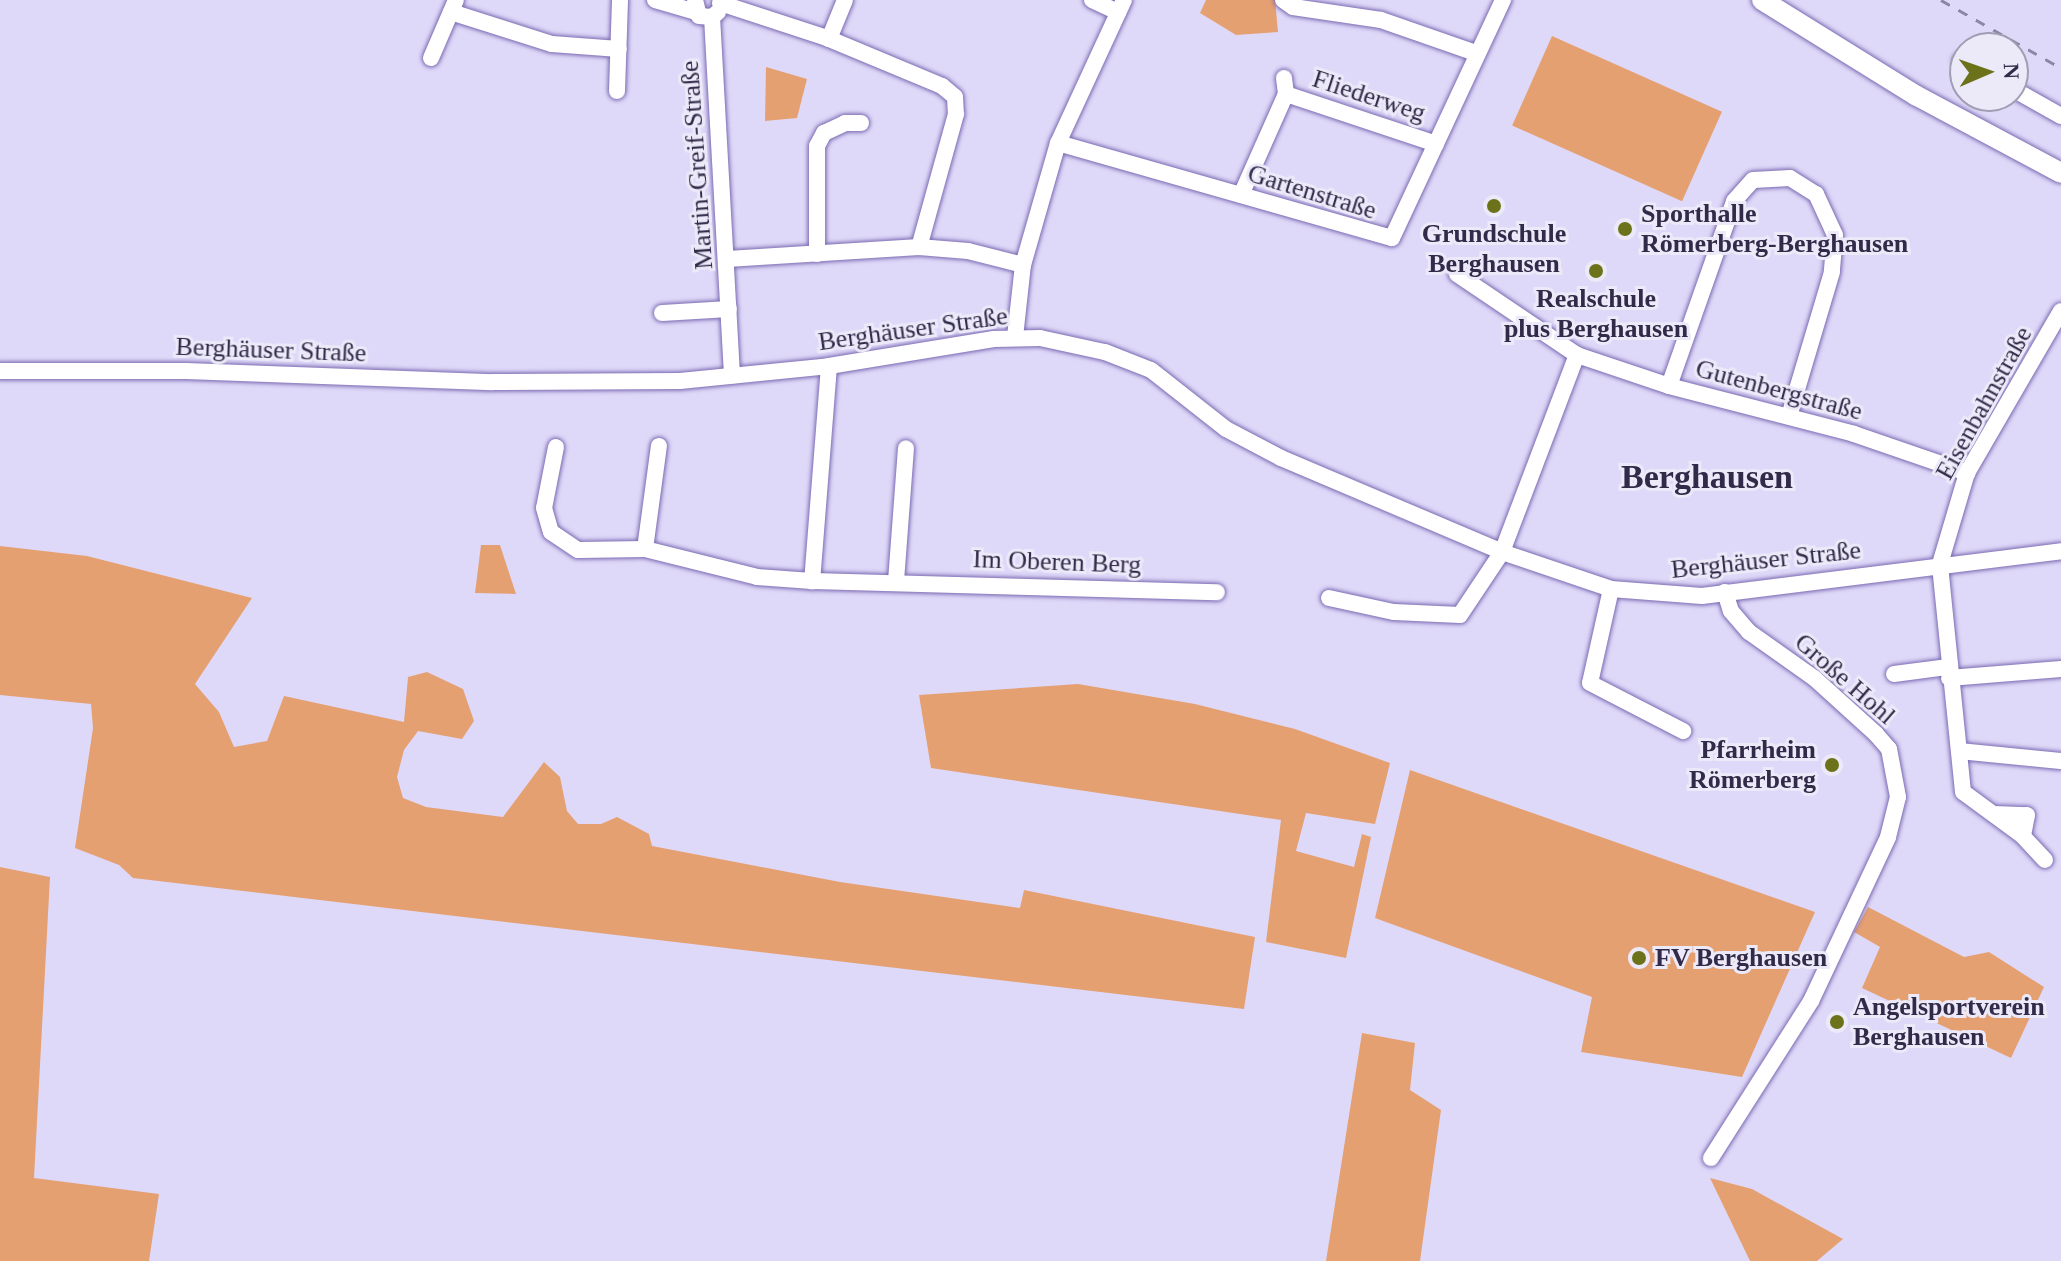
<!DOCTYPE html>
<html>
<head>
<meta charset="utf-8">
<style>
  body { margin:0 }
  #map { position:relative; width:2061px; height:1261px; overflow:hidden; background:#dfd9f9; font-family:"Times New Roman",serif }
  div>[style] { position:absolute }
  [style*='--x'] { left:calc(var(--x)*1px); top:calc(var(--y)*1px); width:calc(var(--w)*1px); rotate:calc(var(--a)*1deg) }
  .green>* { inset:0; background:#e5a072; transform-origin:0 0 }
  .roads { filter:drop-shadow(0 0 2px #7b6ab2) drop-shadow(0 0 2px #7b6ab2) }
  .minor>* { height:16px; margin:-8px; padding:0 8px; transform-origin:8px; border-radius:8px; background:#fff }
  .major>* { height:20px; margin:-10px; padding:0 10px; transform-origin:10px; border-radius:10px; background:#fff }
  .rail>* { height:3px; margin-top:-1.5px; transform-origin:0; background:repeating-linear-gradient(90deg,#8c86a5 0 10px,transparent 0 20px) }
  .dots>* { width:22px; height:22px; translate:-50% -50%; box-sizing:border-box; border:4px solid #ece9f9; border-radius:50% }
  span { translate:-50% -50%; white-space:nowrap; text-align:center; line-height:1.15; -webkit-text-stroke:6px #ece9f9; paint-order:stroke }
  .street-label { font-size:26px; color:#312a48 }
  .poi-label { font-size:26px; color:#312a48; font-weight:700 }
  .left { translate:0 -50%; text-align:left }
  .right { translate:-100% -50%; text-align:right }
  .district-label { font-size:34px; color:#312a48; font-weight:700 }
  .north { position:absolute; left:1949px; top:32px; width:80px; height:80px; box-sizing:border-box; background:#ece9f9; border:2px solid #a19db2; border-radius:50%; rotate:88deg; font-size:22px; font-weight:700; line-height:32px; text-align:center; color:#312a48 }
  .north::after { content:''; display:block; margin:auto; width:28px; height:36px; background:#6b721a; clip-path:polygon(50% 0,100% 100%,50% 72%,0 100%) }
</style>
</head>
<body>
<div id="map">
  <div class="green">
    <div style="clip-path:polygon(1206px 0,1275px 0,1278px 32px,1236px 35px,1200px 13px)"></div>
    <div style="left:1552px;top:36px;width:186px;height:98px;rotate:24deg"></div>
    <div style="clip-path:polygon(766px 67px,807px 79px,797px 118px,765px 121px)"></div>
    <div style="clip-path:polygon(481px 545px,500px 545px,516px 594px,475px 593px)"></div>
    <div style="clip-path:polygon(0 546px,87px 556px,252px 598px,195px 684px,219px 712px,234px 747px,267px 741px,284px 696px,404px 722px,408px 677px,427px 672px,463px 689px,474px 721px,462px 739px,418px 731px,404px 750px,397px 777px,403px 798px,426px 807px,503px 817px,544px 762px,560px 777px,567px 811px,578px 824px,601px 824px,617px 817px,649px 834px,652px 846px,840px 882px,1020px 908px,1024px 890px,1255px 937px,1244px 1009px,133px 878px,119px 865px,75px 848px,93px 728px,91px 704px,0 695px)"></div>
    <div style="clip-path:polygon(1078px 684px,1195px 704px,1295px 729px,1390px 763px,1375px 824px,1306px 813px,1296px 851px,1354px 867px,1362px 834px,1371px 837px,1346px 958px,1266px 942px,1281px 820px,931px 768px,919px 695px)"></div>
    <div style="clip-path:polygon(1410px 770px,1815px 912px,1742px 1077px,1581px 1052px,1592px 997px,1375px 918px)"></div>
    <div style="clip-path:polygon(0 867px,50px 877px,34px 1178px,159px 1194px,149px 1261px,0 1261px)"></div>
    <div style="clip-path:polygon(1868px 907px,1964px 957px,1989px 952px,2044px 987px,2011px 1058px,1862px 988px,1880px 947px,1854px 932px)"></div>
    <div style="clip-path:polygon(1362px 1033px,1415px 1043px,1410px 1090px,1441px 1110px,1420px 1261px,1326px 1261px)"></div>
    <div style="clip-path:polygon(1710px 1178px,1752px 1189px,1843px 1239px,1817px 1261px,1750px 1261px)"></div>
  </div>
  <div class="roads">
    <div class="minor">
      <div style="--x:655;--y:0;--w:43;--a:16.3"></div>
      <div style="--x:695;--y:0;--w:16;--a:76"></div>
      <div style="--x:699;--y:16;--w:13;--a:4"></div>
      <div style="--x:712;--y:17;--w:8;--a:-40"></div>
      <div style="--x:1092;--y:0;--w:29;--a:25"></div>
      <div style="--x:1283;--y:0;--w:12;--a:35"></div>
      <div style="--x:1293;--y:7;--w:89;--a:8.4"></div>
      <div style="--x:1381;--y:20;--w:101;--a:19.2"></div>
      <div style="--x:720;--y:3;--w:113;--a:18.1"></div>
      <div style="--x:827;--y:38;--w:125;--a:22.7"></div>
      <div style="--x:942;--y:86;--w:17;--a:40"></div>
      <div style="--x:955;--y:97;--w:17;--a:87"></div>
      <div style="--x:956;--y:114;--w:138;--a:105.5"></div>
      <div style="--x:919;--y:247;--w:192;--a:176.4"></div>
      <div style="--x:451;--y:12;--w:106;--a:17.6"></div>
      <div style="--x:552;--y:44;--w:67;--a:4.3"></div>
      <div style="--x:712;--y:17;--w:359;--a:86.8"></div>
      <div style="--x:829;--y:39;--w:42;--a:-67.7"></div>
      <div style="--x:431;--y:58;--w:63;--a:-66.7"></div>
      <div style="--x:1961;--y:61;--w:4;--a:27"></div>
      <div style="--x:1284;--y:78;--w:16;--a:83"></div>
      <div style="--x:2013;--y:89;--w:55;--a:29.4"></div>
      <div style="--x:617;--y:91;--w:91;--a:-88.1"></div>
      <div style="--x:1058;--y:143;--w:347;--a:15.9"></div>
      <div style="--x:1392;--y:238;--w:263;--a:-65"></div>
      <div style="--x:1241;--y:195;--w:111;--a:-66"></div>
      <div style="--x:1286;--y:94;--w:158;--a:18.4"></div>
      <div style="--x:919;--y:247;--w:49;--a:4.7"></div>
      <div style="--x:968;--y:251;--w:57;--a:14.3"></div>
      <div style="--x:817;--y:254;--w:108;--a:-90"></div>
      <div style="--x:817;--y:146;--w:15;--a:-62"></div>
      <div style="--x:824;--y:133;--w:23;--a:-25"></div>
      <div style="--x:845;--y:123;--w:16;--a:0"></div>
      <div style="--x:1457;--y:274;--w:145;--a:34"></div>
      <div style="--x:662;--y:313;--w:67;--a:-3.4"></div>
      <div style="--x:1015;--y:337;--w:72;--a:-83.7"></div>
      <div style="--x:1023;--y:265;--w:127;--a:-74"></div>
      <div style="--x:1058;--y:143;--w:157;--a:-65.2"></div>
      <div style="--x:829;--y:366;--w:216;--a:94.5"></div>
      <div style="--x:812;--y:581;--w:405;--a:1.6"></div>
      <div style="--x:0;--y:371;--w:186;--a:0"></div>
      <div style="--x:186;--y:371;--w:307;--a:2.1"></div>
      <div style="--x:493;--y:382;--w:187;--a:-0.3"></div>
      <div style="--x:680;--y:381;--w:150;--a:-5.7"></div>
      <div style="--x:829;--y:366;--w:167;--a:-9.3"></div>
      <div style="--x:994;--y:339;--w:46;--a:-1.2"></div>
      <div style="--x:1040;--y:338;--w:66;--a:12.2"></div>
      <div style="--x:1105;--y:352;--w:49;--a:21.4"></div>
      <div style="--x:1151;--y:370;--w:95;--a:38.2"></div>
      <div style="--x:1226;--y:429;--w:62;--a:27.8"></div>
      <div style="--x:1281;--y:458;--w:240;--a:23"></div>
      <div style="--x:1502;--y:552;--w:115;--a:18.7"></div>
      <div style="--x:1611;--y:589;--w:91;--a:4.4"></div>
      <div style="--x:1702;--y:596;--w:362;--a:-7.1"></div>
      <div style="--x:1669;--y:386;--w:196;--a:-70.6"></div>
      <div style="--x:1734;--y:201;--w:28;--a:-48"></div>
      <div style="--x:1753;--y:180;--w:37;--a:-3"></div>
      <div style="--x:1790;--y:178;--w:31;--a:32"></div>
      <div style="--x:1816;--y:194;--w:45;--a:65.1"></div>
      <div style="--x:1835;--y:235;--w:37;--a:95"></div>
      <div style="--x:1832;--y:272;--w:150;--a:106.6"></div>
      <div style="--x:556;--y:447;--w:62;--a:101.1"></div>
      <div style="--x:544;--y:508;--w:25;--a:74"></div>
      <div style="--x:551;--y:532;--w:32;--a:34"></div>
      <div style="--x:578;--y:550;--w:67;--a:-0.9"></div>
      <div style="--x:645;--y:549;--w:104;--a:-82.3"></div>
      <div style="--x:645;--y:549;--w:115;--a:14"></div>
      <div style="--x:757;--y:577;--w:55;--a:4.2"></div>
      <div style="--x:896;--y:581;--w:133;--a:-85.7"></div>
      <div style="--x:1611;--y:589;--w:96;--a:102.6"></div>
      <div style="--x:1590;--y:683;--w:105;--a:27.3"></div>
      <div style="--x:1329;--y:598;--w:66;--a:12.2"></div>
      <div style="--x:1394;--y:612;--w:66;--a:2.6"></div>
      <div style="--x:1460;--y:615;--w:76;--a:-56.3"></div>
      <div style="--x:1502;--y:552;--w:211;--a:-69.2"></div>
      <div style="--x:1577;--y:355;--w:97;--a:18.6"></div>
      <div style="--x:1669;--y:386;--w:191;--a:14.5"></div>
      <div style="--x:1854;--y:434;--w:120;--a:19"></div>
      <div style="--x:1894;--y:674;--w:53;--a:-7.5"></div>
      <div style="--x:1949;--y:678;--w:112;--a:-4.6"></div>
      <div style="--x:1959;--y:751;--w:102;--a:5.6"></div>
      <div style="--x:1994;--y:814;--w:33;--a:2"></div>
      <div style="--x:2027;--y:815;--w:21;--a:101"></div>
      <div style="--x:2045;--y:860;--w:33;--a:-133"></div>
      <div style="--x:2023;--y:836;--w:74;--a:-143.7"></div>
      <div style="--x:1963;--y:792;--w:229;--a:-95.8"></div>
      <div style="--x:1940;--y:564;--w:95;--a:-73.5"></div>
      <div style="--x:1967;--y:473;--w:187;--a:-59.9"></div>
      <div style="--x:1711;--y:1158;--w:186;--a:-57.5"></div>
      <div style="--x:1811;--y:1001;--w:181;--a:-64.8"></div>
      <div style="--x:1888;--y:837;--w:41;--a:-76"></div>
      <div style="--x:1898;--y:797;--w:49;--a:-100.6"></div>
      <div style="--x:1889;--y:749;--w:20;--a:-131"></div>
      <div style="--x:1876;--y:734;--w:84;--a:-137.9"></div>
      <div style="--x:1814;--y:678;--w:80;--a:-144.7"></div>
      <div style="--x:1749;--y:632;--w:28;--a:-131"></div>
      <div style="--x:1731;--y:611;--w:20;--a:-108"></div>
    </div>
    <div class="major">
      <div style="--x:1762;--y:0;--w:182;--a:31.8"></div>
      <div style="--x:1917;--y:96;--w:163;--a:28.1"></div>
    </div>
  </div>
  <div class="rail">
    <div style="--x:1941;--y:0;--w:138;--a:29.5"></div>
  </div>
  <div class="dots">
    <div style="left:1494px;top:206px;background:#6b721a"></div>
    <div style="left:1625px;top:229px;background:#6b721a"></div>
    <div style="left:1596px;top:271px;background:#6b721a"></div>
    <div style="left:1832px;top:765px;background:#6b721a"></div>
    <div style="left:1639px;top:958px;background:#6b721a"></div>
    <div style="left:1837px;top:1022px;background:#6b721a"></div>
  </div>
  <div class="street-label">
    <span style="left:1369px;top:96px;rotate:18deg">Fliederweg</span>
    <span style="left:697px;top:165px;rotate:-94deg">Martin-Greif-Straße</span>
    <span style="left:1312px;top:192px;rotate:17deg">Gartenstraße</span>
    <span style="left:913px;top:329px;rotate:-8deg">Berghäuser Straße</span>
    <span style="left:271px;top:350px;rotate:2deg">Berghäuser Straße</span>
    <span style="left:1779px;top:390px;rotate:15deg">Gutenbergstraße</span>
    <span style="left:1984px;top:403px;rotate:-61deg">Eisenbahnstraße</span>
    <span style="left:1766px;top:560px;rotate:-6deg">Berghäuser Straße</span>
    <span style="left:1057px;top:562px;rotate:2deg">Im Oberen Berg</span>
    <span style="left:1845px;top:679px;rotate:41deg">Große Hohl</span>
  </div>
  <div class="poi-label">
    <span class="left" style="left:1641px;top:229px">Sporthalle<br>Römerberg-Berghausen</span>
    <span style="left:1494px;top:249px">Grundschule<br>Berghausen</span>
    <span style="left:1596px;top:314px">Realschule<br>plus Berghausen</span>
    <span class="right" style="left:1816px;top:765px">Pfarrheim<br>Römerberg</span>
    <span class="left" style="left:1655px;top:958px">FV Berghausen</span>
    <span class="left" style="left:1853px;top:1022px">Angelsportverein<br>Berghausen</span>
  </div>
  <div class="district-label">
    <span style="left:1707px;top:477px">Berghausen</span>
  </div>
  <div class="north">N</div>
</div>
</body>
</html>
